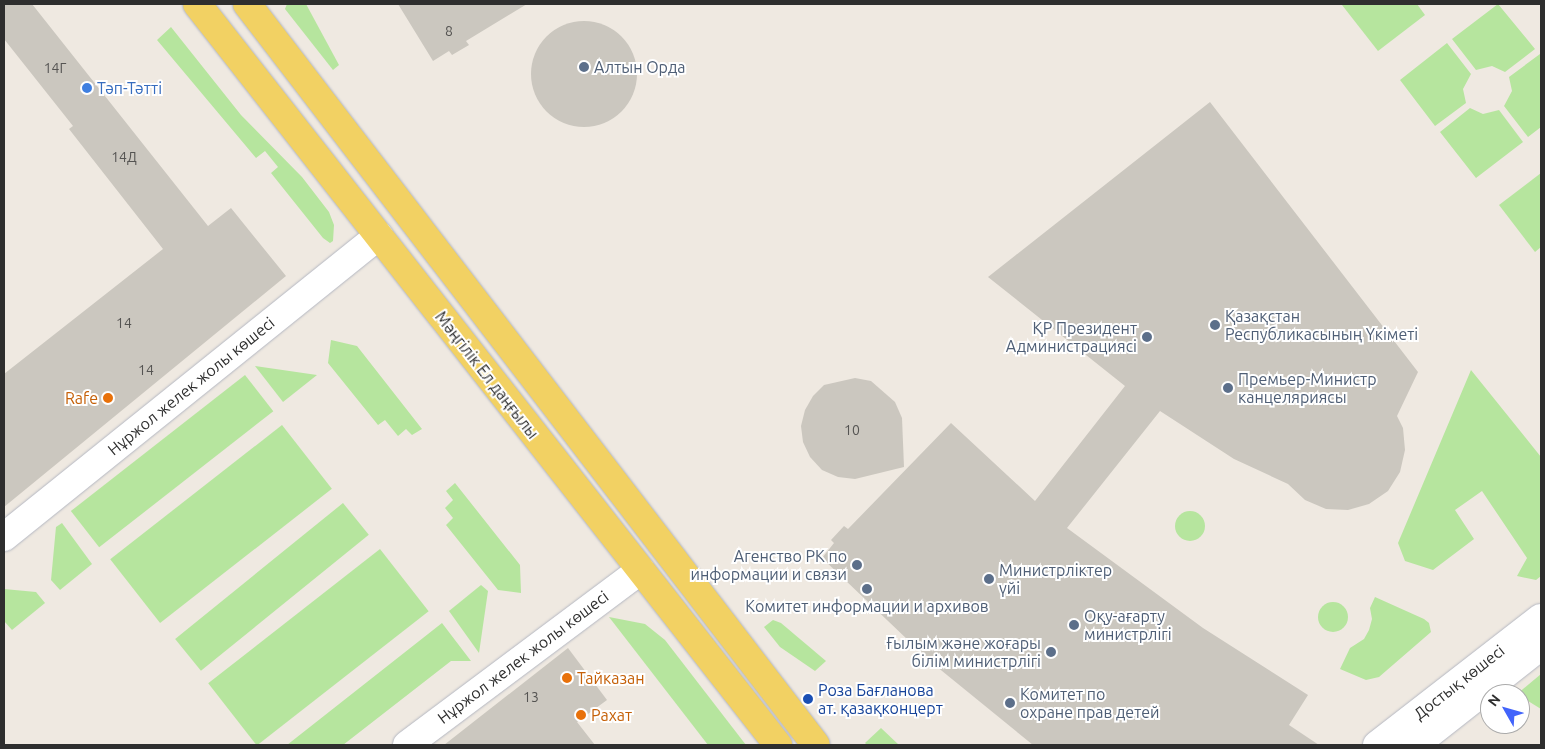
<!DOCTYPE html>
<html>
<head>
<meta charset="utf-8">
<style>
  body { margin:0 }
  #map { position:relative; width:1545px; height:749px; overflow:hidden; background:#efe9e1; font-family:Ubuntu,sans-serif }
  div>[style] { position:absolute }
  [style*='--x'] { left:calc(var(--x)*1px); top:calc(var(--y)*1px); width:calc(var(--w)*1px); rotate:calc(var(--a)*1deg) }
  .green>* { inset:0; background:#b6e59e; transform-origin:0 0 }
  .round { border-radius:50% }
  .building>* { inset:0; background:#cbc7bf }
  .roads { filter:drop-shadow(0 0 1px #b4b7c1) drop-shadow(0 0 1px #b4b7c1) }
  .minor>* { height:28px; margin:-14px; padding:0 14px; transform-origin:14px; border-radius:14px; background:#fff }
  .major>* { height:28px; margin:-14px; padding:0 14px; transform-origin:14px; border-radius:14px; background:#f2d163 }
  .dots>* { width:14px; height:14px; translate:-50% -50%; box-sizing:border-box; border:2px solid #fff; border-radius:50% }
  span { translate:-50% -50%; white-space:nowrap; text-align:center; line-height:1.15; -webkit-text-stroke:4px #fff; paint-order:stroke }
  .number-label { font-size:14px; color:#555452 }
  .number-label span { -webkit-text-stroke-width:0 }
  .service-label { font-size:16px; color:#4e5e75 }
  .left { translate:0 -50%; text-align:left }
  .right { translate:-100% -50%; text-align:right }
  .shop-label { font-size:16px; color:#366cbe }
  .street-label { font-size:16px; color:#2e2e2e }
  .food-label { font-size:16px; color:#c56008 }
  .transit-label { font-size:16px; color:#164399 }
  .frame { position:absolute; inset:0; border:5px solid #2e2e2e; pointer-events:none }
  .north { position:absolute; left:1480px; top:684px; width:50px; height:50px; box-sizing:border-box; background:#fff; border:1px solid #ababab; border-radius:50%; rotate:308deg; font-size:14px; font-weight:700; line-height:20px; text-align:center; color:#2e2e2e }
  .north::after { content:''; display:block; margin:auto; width:18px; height:22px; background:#4264fb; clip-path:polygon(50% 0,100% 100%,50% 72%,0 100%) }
</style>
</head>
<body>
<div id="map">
  <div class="green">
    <div style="clip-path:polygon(287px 4px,306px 4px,339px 65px,333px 70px,285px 9px)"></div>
    <div style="clip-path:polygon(1417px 4px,1425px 15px,1378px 51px,1342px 5px)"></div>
    <div style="clip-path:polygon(1498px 4px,1535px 49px,1505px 72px,1492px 66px,1476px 70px,1452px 39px)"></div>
    <div style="clip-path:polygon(171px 27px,241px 115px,302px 177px,329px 212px,334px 225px,333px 241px,330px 243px,323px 238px,271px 173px,278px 167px,265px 151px,256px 158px,157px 40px)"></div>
    <div style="clip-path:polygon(1447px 43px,1471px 74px,1463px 89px,1466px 103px,1435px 126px,1400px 80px)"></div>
    <div style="clip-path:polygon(1540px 54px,1541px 127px,1528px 137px,1504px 106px,1512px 91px,1509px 77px)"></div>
    <div style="clip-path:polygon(1470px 108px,1483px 114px,1499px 110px,1523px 142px,1476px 178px,1440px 132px)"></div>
    <div style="clip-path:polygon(1541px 173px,1541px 247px,1535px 252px,1499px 205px)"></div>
    <div style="clip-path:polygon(331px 340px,357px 346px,422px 429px,412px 435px,406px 429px,398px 436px,385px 420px,378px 425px,328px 363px)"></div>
    <div style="clip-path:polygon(255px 366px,317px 375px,283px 402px)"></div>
    <div style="clip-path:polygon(1471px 370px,1541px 457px,1541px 576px,1536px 580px,1517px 576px,1527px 558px,1482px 491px,1455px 510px,1474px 539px,1433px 570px,1405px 561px,1398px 543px)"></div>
    <div style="left:245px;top:375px;width:46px;height:221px;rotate:52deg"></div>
    <div style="left:282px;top:425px;width:81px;height:218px;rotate:52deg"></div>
    <div style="clip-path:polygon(455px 483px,520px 565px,521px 593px,498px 590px,446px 525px,453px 518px,445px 508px,453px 500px,446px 491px)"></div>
    <div style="left:343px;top:503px;width:41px;height:216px;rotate:51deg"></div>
    <div class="round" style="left:1175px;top:511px;width:30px;height:30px"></div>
    <div style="clip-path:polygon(62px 523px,92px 564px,60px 590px,51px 580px,56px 527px)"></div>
    <div style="left:380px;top:549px;width:79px;height:218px;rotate:52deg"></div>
    <div style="clip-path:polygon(481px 585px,488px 591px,479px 653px,449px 611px)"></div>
    <div style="clip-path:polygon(4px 589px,36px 592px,45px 603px,12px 630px,4px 621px)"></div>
    <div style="clip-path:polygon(1375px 597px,1424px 619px,1429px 623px,1431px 632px,1379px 677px,1366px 680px,1340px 669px,1350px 648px,1364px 639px,1369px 630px,1372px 619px,1370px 608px)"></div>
    <div class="round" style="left:1318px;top:602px;width:30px;height:30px"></div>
    <div style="clip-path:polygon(609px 617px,645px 624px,665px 640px,746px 745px,708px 745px)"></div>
    <div style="clip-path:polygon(773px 620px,781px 623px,826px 661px,815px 671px,780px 647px,764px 627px)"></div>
    <div style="clip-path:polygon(442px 623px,471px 661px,451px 661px,343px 745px,287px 745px)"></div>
    <div style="clip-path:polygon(1541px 674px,1541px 709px,1517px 694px)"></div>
    <div style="clip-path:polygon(881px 728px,899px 745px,867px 745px,865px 743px)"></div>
  </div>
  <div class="building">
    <div style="clip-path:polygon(4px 4px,32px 4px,208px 226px,231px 208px,286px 276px,4px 507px,4px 374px,163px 249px,69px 129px,73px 126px,4px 39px)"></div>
    <div style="clip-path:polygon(398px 4px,527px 4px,466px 41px,469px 45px,452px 55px,449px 51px,433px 61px)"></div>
    <div class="round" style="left:531px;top:21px;width:106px;height:106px"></div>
    <div style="clip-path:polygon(1210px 102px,1418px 372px,1397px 416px,1403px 428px,1405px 450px,1400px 472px,1388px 491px,1369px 504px,1348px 510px,1326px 509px,1305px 500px,1288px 484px,1234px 459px,1160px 411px,1067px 528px,1203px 628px,1308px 695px,1289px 725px,1319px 745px,1033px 745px,931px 662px,822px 558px,834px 543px,831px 540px,844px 526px,848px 529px,951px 423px,1035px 501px,1125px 386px,988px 277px)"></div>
    <div style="clip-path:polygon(855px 378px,871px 381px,895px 402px,902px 418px,904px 467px,855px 479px,838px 477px,822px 470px,810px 457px,803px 442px,801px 426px,805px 410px,813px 396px,824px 385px)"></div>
    <div style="clip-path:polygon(568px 648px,607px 700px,577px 722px,595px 745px,444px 745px)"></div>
  </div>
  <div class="roads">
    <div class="minor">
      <div style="--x:4;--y:537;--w:481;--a:-38.8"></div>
      <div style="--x:407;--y:745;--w:292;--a:-36.8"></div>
      <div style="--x:1377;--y:745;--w:207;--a:-37.8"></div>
      <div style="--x:1415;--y:745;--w:160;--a:-38.2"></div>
    </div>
    <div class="major">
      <div style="--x:197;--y:4;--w:942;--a:51.9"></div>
      <div style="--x:247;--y:4;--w:934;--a:52.48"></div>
    </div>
  </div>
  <div class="dots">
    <div style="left:584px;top:67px;background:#5c6f8a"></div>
    <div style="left:87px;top:88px;background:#3f7fe0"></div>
    <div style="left:1215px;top:325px;background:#5c6f8a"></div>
    <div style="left:1147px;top:337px;background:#5c6f8a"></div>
    <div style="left:1228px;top:388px;background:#5c6f8a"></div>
    <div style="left:108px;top:398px;background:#e8710a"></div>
    <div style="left:857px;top:565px;background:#5c6f8a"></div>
    <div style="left:989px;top:579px;background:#5c6f8a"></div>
    <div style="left:867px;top:589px;background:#5c6f8a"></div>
    <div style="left:1074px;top:625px;background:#5c6f8a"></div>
    <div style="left:1051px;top:652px;background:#5c6f8a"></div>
    <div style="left:567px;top:678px;background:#e8710a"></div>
    <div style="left:808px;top:699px;background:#1a4fb4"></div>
    <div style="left:1010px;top:703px;background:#5c6f8a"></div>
    <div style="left:581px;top:715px;background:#e8710a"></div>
  </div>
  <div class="number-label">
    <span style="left:449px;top:31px">8</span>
    <span style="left:55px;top:68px">14Г</span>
    <span style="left:124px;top:157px">14Д</span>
    <span style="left:124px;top:323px">14</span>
    <span style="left:146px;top:370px">14</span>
    <span style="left:852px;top:430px">10</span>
    <span style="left:531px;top:697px">13</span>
  </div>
  <div class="service-label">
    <span class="left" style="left:594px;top:67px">Алтын Орда</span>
    <span class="left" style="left:1225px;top:325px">Қазақстан<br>Республикасының Үкіметі</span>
    <span class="right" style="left:1137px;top:337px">ҚР Президент<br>Администрациясі</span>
    <span class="left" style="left:1238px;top:388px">Премьер-Министр<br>канцеляриясы</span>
    <span class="right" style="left:847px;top:565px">Агенство РК по<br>информации и связи</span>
    <span class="left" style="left:999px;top:579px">Министрліктер<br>үйі</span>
    <span style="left:867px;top:606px">Комитет информации и архивов</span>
    <span class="left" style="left:1084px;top:625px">Оқу-ағарту<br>министрлігі</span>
    <span class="right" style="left:1041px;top:652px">Ғылым және жоғары<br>білім министрлігі</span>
    <span class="left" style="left:1020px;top:703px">Комитет по<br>охране прав детей</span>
  </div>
  <div class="shop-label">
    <span class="left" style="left:97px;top:88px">Тәп-Тәтті</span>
  </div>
  <div class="street-label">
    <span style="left:487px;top:375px;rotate:52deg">Мәңгілік Ел даңғылы</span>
    <span style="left:191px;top:386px;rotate:-39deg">Нұржол желек жолы көшесі</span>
    <span style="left:523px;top:657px;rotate:-37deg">Нұржол желек жолы көшесі</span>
    <span style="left:1459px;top:682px;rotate:-38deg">Достық көшесі</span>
  </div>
  <div class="food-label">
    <span class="right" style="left:98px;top:398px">Rafe</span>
    <span class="left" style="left:577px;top:678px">Тайказан</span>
    <span class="left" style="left:591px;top:715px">Рахат</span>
  </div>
  <div class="transit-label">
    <span class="left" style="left:818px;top:699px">Роза Бағланова<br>ат. қазақконцерт</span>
  </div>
  <div class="frame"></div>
  <div class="north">N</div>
</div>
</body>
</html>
